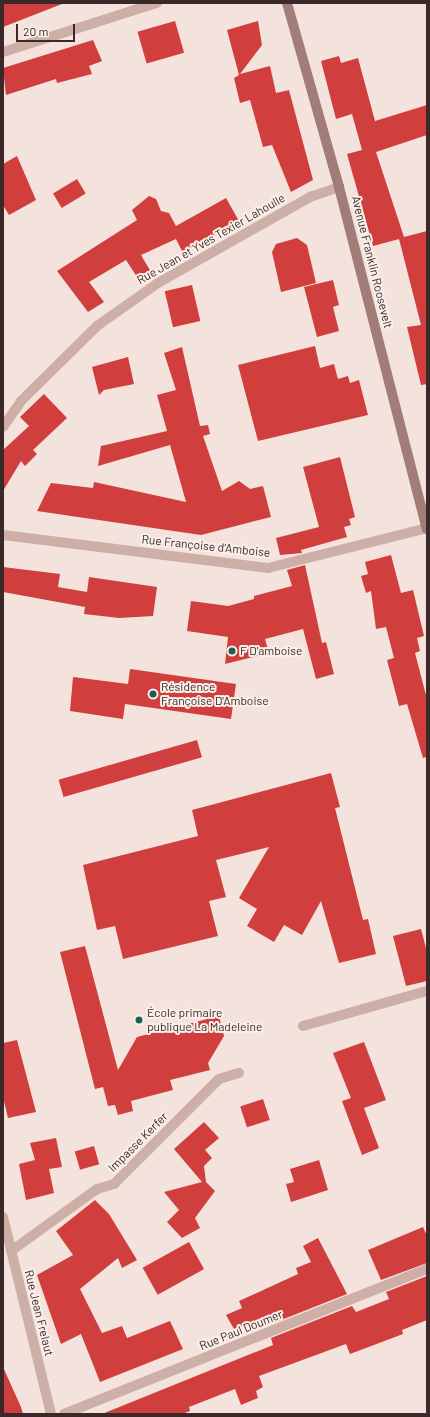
<!DOCTYPE html>
<html>
<head>
<meta charset="utf-8">
<style>
  body { margin:0 }
  #map { position:relative; width:430px; height:1417px; overflow:hidden; background:#f4e3dc; font-family:Barlow,sans-serif }
  div>[style] { position:absolute }
  [style*='--x'] { left:calc(var(--x)*1px); top:calc(var(--y)*1px); width:calc(var(--w)*1px); rotate:calc(var(--a)*1deg) }
  .building>* { inset:0; background:#d03f3e; transform-origin:0 0 }
  .minor>* { height:10px; margin:-5px; padding:0 5px; transform-origin:5px; border-radius:5px; background:#ceafa7 }
  .secondary>* { height:10px; margin:-5px; padding:0 5px; transform-origin:5px; border-radius:5px; background:#a27d78 }
  .dots>* { width:11px; height:11px; translate:-50% -50%; box-sizing:border-box; border:2px solid #fbefe9; border-radius:50% }
  span { translate:-50% -50%; white-space:nowrap; text-align:center; line-height:1.15; -webkit-text-stroke:4px #fbefe9; paint-order:stroke }
  .street-label { font-size:12px; color:#3a2928 }
  .poi-label { font-size:12px; color:#3a2928 }
  .left { translate:0 -50%; text-align:left }
  .frame { position:absolute; inset:0; border:4px solid #3a2928; pointer-events:none }
  .scale { position:absolute; left:16px; top:24px; width:59px; height:18px; box-sizing:border-box; border:2px solid #3a2928; border-top:0; padding-left:5px; font-size:12px; line-height:14px; white-space:nowrap; color:#3a2928; -webkit-text-stroke:3px #fbefe9; paint-order:stroke }
</style>
</head>
<body>
<div id="map">
  <div class="building">
    <div style="clip-path:polygon(3px 3px,61px 3px,62px 4px,3px 27px)"></div>
    <div style="left:175px;top:21px;width:33px;height:39px;rotate:74deg"></div>
    <div style="clip-path:polygon(258px 21px,262px 45px,240px 74px,270px 66px,276px 93px,289px 90px,313px 180px,291px 192px,272px 145px,263px 147px,250px 100px,240px 103px,234px 78px,239px 75px,227px 30px)"></div>
    <div style="clip-path:polygon(93px 40px,102px 61px,89px 66px,92px 74px,57px 83px,56px 79px,6px 95px,3px 68px)"></div>
    <div style="clip-path:polygon(339px 56px,341px 63px,358px 58px,375px 121px,427px 105px,427px 135px,376px 152px,404px 237px,427px 231px,427px 384px,421px 385px,407px 327px,421px 325px,399px 239px,403px 238px,373px 246px,347px 154px,362px 150px,352px 114px,336px 119px,321px 61px)"></div>
    <div style="clip-path:polygon(17px 156px,36px 200px,9px 215px,3px 205px,3px 164px)"></div>
    <div style="left:77px;top:179px;width:17px;height:28px;rotate:59deg"></div>
    <div style="clip-path:polygon(149px 196px,156px 199px,161px 211px,169px 213px,176px 226px,226px 198px,239px 221px,183px 253px,176px 239px,141px 255px,151px 272px,139px 280px,126px 260px,89px 282px,104px 302px,88px 312px,57px 271px,137px 220px,132px 210px)"></div>
    <div style="clip-path:polygon(297px 238px,307px 245px,316px 283px,281px 292px,272px 252px,276px 244px)"></div>
    <div style="clip-path:polygon(333px 280px,339px 305px,333px 307px,339px 331px,317px 337px,304px 287px)"></div>
    <div style="left:192px;top:285px;width:37px;height:28px;rotate:77deg"></div>
    <div style="clip-path:polygon(315px 346px,320px 368px,334px 364px,338px 379px,348px 376px,350px 383px,359px 380px,368px 415px,258px 441px,238px 365px)"></div>
    <div style="clip-path:polygon(182px 347px,200px 426px,208px 425px,210px 434px,203px 436px,222px 491px,239px 481px,250px 489px,263px 486px,271px 517px,201px 535px,37px 511px,51px 483px,93px 488px,94px 482px,186px 502px,170px 445px,98px 466px,101px 446px,167px 431px,157px 395px,176px 390px,164px 353px)"></div>
    <div style="clip-path:polygon(128px 357px,134px 384px,104px 390px,99px 395px,92px 367px)"></div>
    <div style="clip-path:polygon(44px 394px,67px 418px,33px 450px,37px 454px,25px 466px,21px 461px,3px 491px,3px 450px,29px 426px,20px 417px)"></div>
    <div style="clip-path:polygon(340px 457px,355px 517px,349px 519px,351px 525px,344px 527px,347px 537px,301px 550px,302px 553px,280px 555px,276px 538px,319px 527px,303px 467px)"></div>
    <div style="clip-path:polygon(391px 555px,401px 593px,413px 590px,424px 636px,417px 638px,420px 651px,415px 653px,427px 699px,427px 757px,423px 758px,407px 704px,399px 706px,387px 660px,394px 658px,386px 627px,376px 629px,371px 591px,366px 593px,361px 576px,368px 574px,365px 562px)"></div>
    <div style="clip-path:polygon(305px 565px,322px 643px,326px 642px,334px 674px,316px 679px,303px 629px,265px 639px,269px 653px,225px 664px,228px 637px,187px 631px,191px 601px,228px 606px,254px 599px,254px 596px,292px 586px,287px 570px)"></div>
    <div style="clip-path:polygon(3px 567px,60px 574px,58px 587px,87px 592px,89px 577px,157px 587px,153px 616px,119px 618px,84px 614px,85px 607px,3px 592px)"></div>
    <div style="clip-path:polygon(130px 669px,236px 684px,231px 719px,125px 704px,123px 719px,70px 711px,73px 677px,128px 684px)"></div>
    <div style="left:197px;top:740px;width:18px;height:144px;rotate:74deg"></div>
    <div style="clip-path:polygon(331px 773px,340px 807px,335px 808px,363px 920px,368px 919px,376px 954px,339px 963px,321px 901px,302px 935px,284px 925px,274px 942px,247px 926px,257px 909px,239px 898px,269px 847px,216px 860px,226px 897px,209px 901px,218px 936px,123px 959px,115px 926px,97px 930px,83px 865px,198px 836px,192px 810px)"></div>
    <div style="clip-path:polygon(421px 929px,427px 952px,427px 981px,406px 986px,393px 936px)"></div>
    <div style="clip-path:polygon(85px 946px,118px 1070px,137px 1037px,219px 1016px,224px 1036px,208px 1063px,210px 1070px,170px 1080px,173px 1090px,131px 1101px,133px 1111px,118px 1115px,115px 1105px,108px 1106px,103px 1087px,95px 1089px,60px 952px)"></div>
    <div style="clip-path:polygon(17px 1040px,36px 1112px,8px 1118px,3px 1097px,3px 1043px)"></div>
    <div style="clip-path:polygon(364px 1042px,386px 1100px,364px 1108px,379px 1148px,362px 1155px,342px 1101px,351px 1098px,333px 1053px)"></div>
    <div style="left:263px;top:1099px;width:22px;height:24px;rotate:72deg"></div>
    <div style="clip-path:polygon(204px 1122px,219px 1138px,205px 1150px,212px 1158px,204px 1166px,206px 1182px,215px 1191px,195px 1218px,200px 1228px,182px 1238px,167px 1222px,179px 1210px,164px 1192px,202px 1182px,174px 1149px)"></div>
    <div style="clip-path:polygon(56px 1138px,62px 1167px,49px 1169px,54px 1193px,26px 1200px,19px 1164px,35px 1160px,30px 1143px)"></div>
    <div style="left:94px;top:1146px;width:19px;height:20px;rotate:74deg"></div>
    <div style="clip-path:polygon(319px 1160px,328px 1190px,291px 1202px,286px 1184px,294px 1182px,290px 1169px)"></div>
    <div style="clip-path:polygon(95px 1200px,109px 1214px,137px 1260px,122px 1268px,118px 1258px,80px 1289px,102px 1333px,122px 1326px,127px 1338px,170px 1321px,183px 1349px,100px 1382px,81px 1334px,61px 1344px,37px 1275px,73px 1255px,56px 1231px)"></div>
    <div style="clip-path:polygon(423px 1227px,427px 1236px,427px 1263px,381px 1280px,368px 1250px)"></div>
    <div style="clip-path:polygon(318px 1238px,347px 1294px,266px 1326px,263px 1318px,234px 1329px,226px 1315px,242px 1308px,239px 1301px,298px 1274px,296px 1268px,311px 1262px,303px 1246px)"></div>
    <div style="left:189px;top:1242px;width:31px;height:53px;rotate:61deg"></div>
    <div style="clip-path:polygon(427px 1276px,427px 1320px,402px 1330px,403px 1334px,350px 1354px,346px 1344px,259px 1376px,263px 1387px,256px 1391px,258px 1398px,241px 1405px,235px 1389px,189px 1407px,190px 1411px,182px 1414px,102px 1414px,273px 1345px,271px 1338px,352px 1306px,356px 1312px,389px 1299px,386px 1292px)"></div>
    <div style="clip-path:polygon(3px 1367px,21px 1407px,23px 1414px,3px 1414px)"></div>
  </div>
  <div class="minor">
    <div style="--x:3;--y:52;--w:162;--a:-17.7"></div>
    <div style="--x:3;--y:427;--w:32;--a:-55"></div>
    <div style="--x:21;--y:401;--w:107;--a:-44.6"></div>
    <div style="--x:97;--y:326;--w:75;--a:-35.2"></div>
    <div style="--x:158;--y:283;--w:175;--a:-29.5"></div>
    <div style="--x:310;--y:197;--w:31;--a:-19"></div>
    <div style="--x:3;--y:535;--w:267;--a:7.1"></div>
    <div style="--x:268;--y:568;--w:164;--a:-14.1"></div>
    <div style="--x:303;--y:1026;--w:129;--a:-15.8"></div>
    <div style="--x:3;--y:1217;--w:203;--a:76.3"></div>
    <div style="--x:11;--y:1251;--w:106;--a:-35.8"></div>
    <div style="--x:97;--y:1189;--w:18;--a:-16"></div>
    <div style="--x:114;--y:1184;--w:148;--a:-45"></div>
    <div style="--x:219;--y:1079;--w:21;--a:-17"></div>
    <div style="--x:64;--y:1414;--w:391;--a:-21.8"></div>
  </div>
  <div class="secondary">
    <div style="--x:287;--y:3;--w:191;--a:74.2"></div>
    <div style="--x:339;--y:187;--w:353;--a:75.6"></div>
  </div>
  <div class="dots">
    <div style="left:232px;top:651px;background:#195f53"></div>
    <div style="left:153px;top:694px;background:#195f53"></div>
    <div style="left:139px;top:1020px;background:#195f53"></div>
  </div>
  <div class="street-label">
    <span style="left:211px;top:239px;rotate:-30deg">Rue Jean et Yves Texier Lahoulle</span>
    <span style="left:372px;top:262px;rotate:76deg">Avenue Franklin Roosevelt</span>
    <span style="left:206px;top:546px;rotate:6deg">Rue Françoise d'Amboise</span>
    <span style="left:138px;top:1142px;rotate:-45deg">Impasse Kerfer</span>
    <span style="left:39px;top:1313px;rotate:76deg">Rue Jean Frelaut</span>
    <span style="left:241px;top:1330px;rotate:-22deg">Rue Paul Doumer</span>
  </div>
  <div class="poi-label">
    <span class="left" style="left:240px;top:651px">F D'amboise</span>
    <span class="left" style="left:161px;top:694px">Résidence<br>Françoise D'Amboise</span>
    <span class="left" style="left:147px;top:1020px">École primaire<br>publique La Madeleine</span>
  </div>
  <div class="frame"></div>
  <div class="scale">20 m</div>
</div>
</body>
</html>
